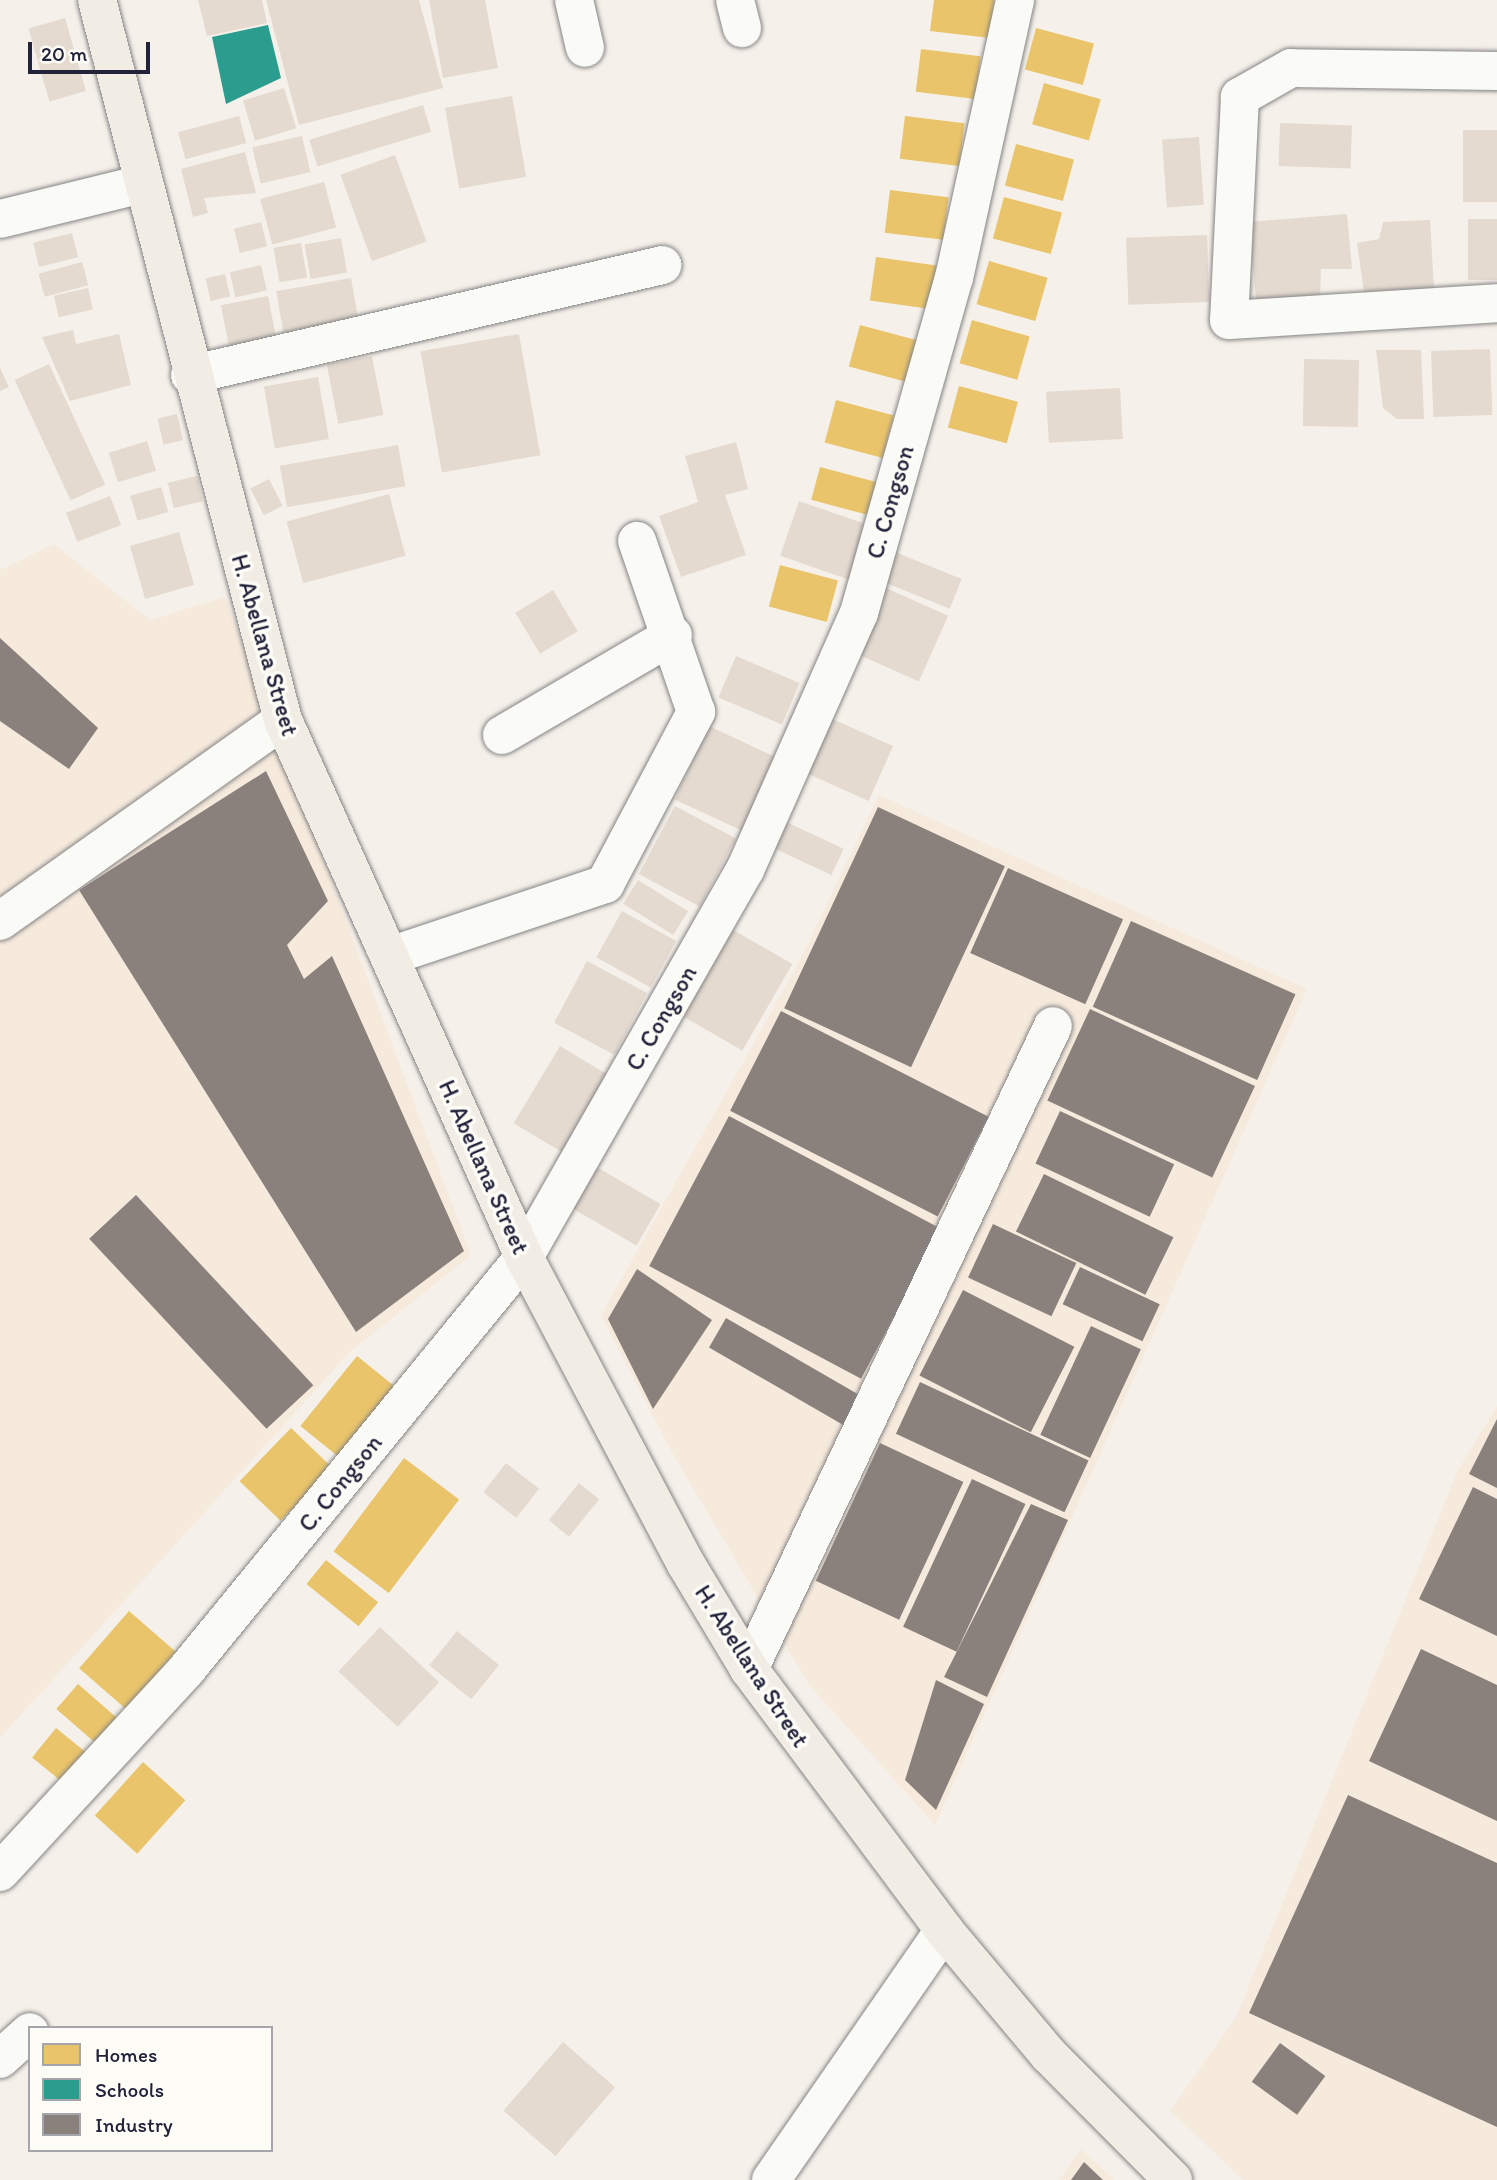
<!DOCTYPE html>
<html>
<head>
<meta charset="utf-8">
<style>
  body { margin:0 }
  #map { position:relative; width:1497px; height:2180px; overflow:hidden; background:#f5f1ea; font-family:Itim,sans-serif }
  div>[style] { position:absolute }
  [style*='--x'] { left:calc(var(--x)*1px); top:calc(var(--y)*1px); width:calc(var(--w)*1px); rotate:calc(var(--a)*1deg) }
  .built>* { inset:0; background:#f6eadc }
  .homes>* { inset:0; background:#e9c46a; transform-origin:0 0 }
  .schools>* { inset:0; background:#2a9d8f }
  .industry>* { inset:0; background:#8a817c; transform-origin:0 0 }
  .building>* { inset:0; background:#e4dacf; transform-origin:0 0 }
  .roads { filter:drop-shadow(0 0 2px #858485) drop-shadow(0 0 2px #858485) }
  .minor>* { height:38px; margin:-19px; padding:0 19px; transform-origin:19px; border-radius:19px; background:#fafaf7 }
  .major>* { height:38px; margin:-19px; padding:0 19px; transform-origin:19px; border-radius:19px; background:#f1ede5 }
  span { translate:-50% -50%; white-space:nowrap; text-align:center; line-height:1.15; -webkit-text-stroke:7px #fdfcf7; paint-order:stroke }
  .street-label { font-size:24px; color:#22223b }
  .legend { position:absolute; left:28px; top:2026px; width:245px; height:126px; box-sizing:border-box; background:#fdfcf7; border:2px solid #a5a5ac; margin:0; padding:9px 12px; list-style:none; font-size:21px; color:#22223b }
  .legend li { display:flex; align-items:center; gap:14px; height:35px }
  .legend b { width:35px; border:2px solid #a5a5ac }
  .scale { position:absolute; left:28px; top:42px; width:122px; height:32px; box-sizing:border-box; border:4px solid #22223b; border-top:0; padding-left:9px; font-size:21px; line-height:24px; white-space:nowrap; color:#22223b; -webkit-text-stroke:5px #fdfcf7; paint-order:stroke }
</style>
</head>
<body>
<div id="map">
  <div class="built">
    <div style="clip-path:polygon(54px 544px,150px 620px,225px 597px,471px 1255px,351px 1351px,0 1738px,0 570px)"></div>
    <div style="clip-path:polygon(879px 795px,1307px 989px,935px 1825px,809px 1685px,670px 1449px,601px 1315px,796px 968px)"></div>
    <div style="clip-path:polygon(1497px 1406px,1497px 2180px,1243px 2180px,1170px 2111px,1237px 2015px,1458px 1470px)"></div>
    <div style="clip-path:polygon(1081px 2149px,1114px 2180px,1059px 2180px)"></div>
  </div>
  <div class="homes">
    <div style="clip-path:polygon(934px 0,994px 0,990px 38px,930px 31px)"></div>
    <div style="left:1036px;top:28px;width:60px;height:43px;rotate:15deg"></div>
    <div style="left:921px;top:49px;width:60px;height:43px;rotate:7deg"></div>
    <div style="left:1044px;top:83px;width:59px;height:43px;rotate:16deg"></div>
    <div style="left:905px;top:116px;width:60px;height:43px;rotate:7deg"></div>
    <div style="left:1016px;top:144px;width:60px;height:43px;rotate:15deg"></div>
    <div style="left:890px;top:190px;width:59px;height:43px;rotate:7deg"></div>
    <div style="left:1004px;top:197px;width:60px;height:43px;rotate:15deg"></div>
    <div style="left:876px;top:257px;width:61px;height:44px;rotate:8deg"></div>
    <div style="left:989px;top:261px;width:61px;height:45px;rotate:16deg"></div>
    <div style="left:972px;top:320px;width:60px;height:45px;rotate:16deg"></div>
    <div style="left:860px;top:325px;width:60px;height:43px;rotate:15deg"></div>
    <div style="left:959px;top:386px;width:61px;height:43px;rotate:15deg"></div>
    <div style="left:836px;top:400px;width:60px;height:44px;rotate:15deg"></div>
    <div style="left:820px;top:467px;width:60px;height:34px;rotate:15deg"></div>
    <div style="left:780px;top:565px;width:60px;height:43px;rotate:15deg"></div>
    <div style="left:357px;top:1356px;width:53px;height:90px;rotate:39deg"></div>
    <div style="left:291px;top:1428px;width:57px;height:74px;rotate:44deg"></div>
    <div style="left:404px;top:1458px;width:69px;height:117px;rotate:37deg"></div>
    <div style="left:326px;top:1560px;width:67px;height:31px;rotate:39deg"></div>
    <div style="left:129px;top:1611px;width:62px;height:76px;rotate:41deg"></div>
    <div style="left:78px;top:1684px;width:56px;height:33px;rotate:41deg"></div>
    <div style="left:56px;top:1728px;width:46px;height:38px;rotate:39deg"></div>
    <div style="left:143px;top:1762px;width:57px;height:72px;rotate:42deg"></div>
  </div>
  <div class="schools">
    <div style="clip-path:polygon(268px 25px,281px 78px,226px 104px,212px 37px)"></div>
  </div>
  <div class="industry">
    <div style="clip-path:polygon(0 638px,98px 728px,69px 769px,0 721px)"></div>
    <div style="clip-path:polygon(266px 771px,328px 901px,287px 945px,304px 979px,332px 956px,464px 1251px,356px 1332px,79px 890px)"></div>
    <div style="left:878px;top:807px;width:140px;height:222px;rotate:25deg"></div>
    <div style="left:1008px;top:868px;width:126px;height:93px;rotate:24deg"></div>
    <div style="left:1131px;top:921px;width:180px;height:94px;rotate:24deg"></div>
    <div style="left:1090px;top:1009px;width:182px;height:101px;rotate:25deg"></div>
    <div style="left:781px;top:1011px;width:233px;height:112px;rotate:27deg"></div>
    <div style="left:1060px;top:1111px;width:126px;height:58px;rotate:25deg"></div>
    <div style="left:729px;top:1116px;width:240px;height:170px;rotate:28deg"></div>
    <div style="left:1044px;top:1174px;width:144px;height:64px;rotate:26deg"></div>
    <div style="left:136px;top:1195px;width:260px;height:64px;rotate:47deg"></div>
    <div style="left:993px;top:1224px;width:92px;height:59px;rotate:25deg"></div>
    <div style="left:1080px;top:1267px;width:88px;height:41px;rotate:25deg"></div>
    <div style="clip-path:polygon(637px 1269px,712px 1320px,653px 1409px,608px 1319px)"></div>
    <div style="left:963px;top:1290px;width:125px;height:96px;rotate:27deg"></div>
    <div style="left:726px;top:1318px;width:161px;height:34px;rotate:30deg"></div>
    <div style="left:1091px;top:1326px;width:55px;height:120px;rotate:25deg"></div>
    <div style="left:920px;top:1382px;width:186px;height:57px;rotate:25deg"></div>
    <div style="clip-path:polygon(1497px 1419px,1497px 1488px,1469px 1474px)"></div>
    <div style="left:880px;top:1443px;width:92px;height:152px;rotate:25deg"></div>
    <div style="left:972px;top:1479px;width:59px;height:163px;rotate:25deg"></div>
    <div style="clip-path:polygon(1473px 1487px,1497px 1499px,1497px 1636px,1419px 1599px)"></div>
    <div style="clip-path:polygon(1031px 1504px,1068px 1520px,987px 1697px,944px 1677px)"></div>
    <div style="clip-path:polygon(1421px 1649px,1497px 1685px,1497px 1821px,1369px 1761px)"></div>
    <div style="clip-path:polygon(936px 1680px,984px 1704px,936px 1810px,905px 1780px)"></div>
    <div style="clip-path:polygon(1348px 1795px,1497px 1863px,1497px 2127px,1249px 2013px)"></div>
    <div style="left:1280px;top:2043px;width:56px;height:48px;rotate:36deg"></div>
    <div style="clip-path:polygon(1084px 2162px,1103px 2180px,1071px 2180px)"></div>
  </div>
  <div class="building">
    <div style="clip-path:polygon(198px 0,262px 0,267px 23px,207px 36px)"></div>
    <div style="clip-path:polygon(266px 0,419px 0,443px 88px,299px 125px)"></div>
    <div style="clip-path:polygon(429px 0,485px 0,498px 68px,443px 78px)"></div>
    <div style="left:65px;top:18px;width:76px;height:38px;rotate:74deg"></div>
    <div style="left:284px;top:88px;width:42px;height:43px;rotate:73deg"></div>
    <div style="left:512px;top:96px;width:82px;height:68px;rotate:80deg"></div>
    <div style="left:423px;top:105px;width:28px;height:119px;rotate:73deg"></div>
    <div style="left:239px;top:116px;width:28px;height:63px;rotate:75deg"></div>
    <div style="left:1280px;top:123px;width:72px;height:43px;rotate:2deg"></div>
    <div style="left:1463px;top:130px;width:34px;height:72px"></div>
    <div style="left:302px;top:136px;width:37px;height:51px;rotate:77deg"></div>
    <div style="left:1199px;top:137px;width:68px;height:37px;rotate:86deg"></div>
    <div style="clip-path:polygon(245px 152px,256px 193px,204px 198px,208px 213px,193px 217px,181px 169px)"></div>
    <div style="left:395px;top:155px;width:92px;height:58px;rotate:70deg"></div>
    <div style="left:324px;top:182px;width:47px;height:66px;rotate:75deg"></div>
    <div style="clip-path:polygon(1347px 214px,1352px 269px,1321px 269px,1320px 300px,1256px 301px,1249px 222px)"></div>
    <div style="left:1497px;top:219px;width:61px;height:29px;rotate:90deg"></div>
    <div style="clip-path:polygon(1430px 220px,1434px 288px,1364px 292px,1357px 243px,1379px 239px,1383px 222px)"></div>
    <div style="left:261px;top:222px;width:25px;height:28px;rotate:76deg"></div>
    <div style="left:72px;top:233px;width:25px;height:40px;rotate:76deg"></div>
    <div style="left:1207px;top:235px;width:67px;height:81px;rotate:88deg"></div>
    <div style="left:341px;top:238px;width:35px;height:37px;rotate:80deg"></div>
    <div style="left:301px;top:243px;width:35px;height:28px;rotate:80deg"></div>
    <div style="left:82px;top:262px;width:24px;height:45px;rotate:75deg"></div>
    <div style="left:261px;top:265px;width:26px;height:32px;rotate:77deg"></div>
    <div style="left:225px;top:274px;width:23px;height:20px;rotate:77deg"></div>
    <div style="left:351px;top:278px;width:56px;height:76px;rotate:80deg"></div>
    <div style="left:88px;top:288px;width:22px;height:35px;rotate:77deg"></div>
    <div style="left:268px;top:296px;width:46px;height:48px;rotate:79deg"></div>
    <div style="clip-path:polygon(73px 330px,76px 344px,119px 334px,131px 385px,70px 401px,42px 337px)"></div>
    <div style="left:519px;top:334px;width:123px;height:100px;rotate:80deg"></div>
    <div style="left:1490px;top:349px;width:66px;height:59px;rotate:88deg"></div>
    <div style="clip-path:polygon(1376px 350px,1421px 350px,1424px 419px,1397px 419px,1383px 408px)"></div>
    <div style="left:372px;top:356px;width:60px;height:46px;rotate:79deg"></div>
    <div style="left:1304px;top:359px;width:55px;height:67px;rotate:1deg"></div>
    <div style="left:49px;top:364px;width:133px;height:38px;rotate:65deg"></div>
    <div style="clip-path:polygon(0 368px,9px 387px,0 391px)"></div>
    <div style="left:318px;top:377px;width:63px;height:55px;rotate:80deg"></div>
    <div style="left:1120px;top:388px;width:51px;height:74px;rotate:87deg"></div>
    <div style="left:177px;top:414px;width:27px;height:20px;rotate:77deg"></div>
    <div style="left:147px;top:441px;width:31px;height:40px;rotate:73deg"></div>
    <div style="clip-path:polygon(736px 442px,748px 489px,725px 495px,746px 555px,681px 577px,659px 516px,698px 502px,685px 456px)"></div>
    <div style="left:398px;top:445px;width:42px;height:120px;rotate:80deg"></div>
    <div style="left:197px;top:476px;width:26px;height:30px;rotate:77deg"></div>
    <div style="left:269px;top:479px;width:30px;height:21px;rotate:63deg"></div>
    <div style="left:161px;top:487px;width:26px;height:32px;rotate:74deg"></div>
    <div style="left:389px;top:494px;width:64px;height:106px;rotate:75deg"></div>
    <div style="left:110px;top:496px;width:31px;height:47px;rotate:69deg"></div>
    <div style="left:799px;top:501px;width:80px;height:58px;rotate:19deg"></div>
    <div style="left:179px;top:532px;width:55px;height:51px;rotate:74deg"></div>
    <div style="left:895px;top:552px;width:72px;height:32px;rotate:22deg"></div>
    <div style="left:886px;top:588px;width:68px;height:72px;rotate:24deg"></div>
    <div style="left:553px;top:590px;width:48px;height:44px;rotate:59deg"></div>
    <div style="left:736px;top:656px;width:69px;height:45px;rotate:23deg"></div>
    <div style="left:830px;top:718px;width:69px;height:60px;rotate:24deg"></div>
    <div style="left:709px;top:726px;width:82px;height:81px;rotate:25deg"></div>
    <div style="left:675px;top:806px;width:69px;height:77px;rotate:28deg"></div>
    <div style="left:782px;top:820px;width:68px;height:29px;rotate:25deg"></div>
    <div style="left:638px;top:880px;width:59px;height:28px;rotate:32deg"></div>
    <div style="left:622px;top:911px;width:62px;height:53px;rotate:29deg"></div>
    <div style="left:730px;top:928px;width:72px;height:100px;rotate:30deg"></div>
    <div style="left:587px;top:961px;width:68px;height:70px;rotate:28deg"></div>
    <div style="left:560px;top:1046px;width:63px;height:90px;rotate:31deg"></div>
    <div style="left:593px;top:1165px;width:78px;height:48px;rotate:30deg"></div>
    <div style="left:506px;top:1463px;width:42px;height:37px;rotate:38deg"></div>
    <div style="left:579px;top:1483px;width:26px;height:48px;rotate:39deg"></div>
    <div style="left:380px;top:1627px;width:81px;height:61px;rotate:43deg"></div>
    <div style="left:457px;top:1631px;width:54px;height:44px;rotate:39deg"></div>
    <div style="left:563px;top:2042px;width:69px;height:91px;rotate:41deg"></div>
  </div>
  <div class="roads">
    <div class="minor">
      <div style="--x:574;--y:0;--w:49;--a:77.1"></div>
      <div style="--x:735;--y:0;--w:29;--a:76"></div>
      <div style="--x:1497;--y:71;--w:206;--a:-179.2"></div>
      <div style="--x:1291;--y:68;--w:59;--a:150.4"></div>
      <div style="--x:1240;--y:97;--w:223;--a:92.8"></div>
      <div style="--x:1229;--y:320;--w:269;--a:-3.6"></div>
      <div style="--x:0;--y:219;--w:147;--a:-13.8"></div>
      <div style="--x:190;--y:375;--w:485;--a:-13.1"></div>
      <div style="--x:502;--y:735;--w:198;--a:-30.3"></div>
      <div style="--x:0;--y:921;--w:347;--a:-35.4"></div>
      <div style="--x:390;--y:956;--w:227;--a:-18.5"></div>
      <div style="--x:605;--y:884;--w:195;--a:-62.1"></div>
      <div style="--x:696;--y:712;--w:181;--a:-109"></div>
      <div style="--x:749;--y:1669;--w:711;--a:-64.7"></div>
      <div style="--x:0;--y:1872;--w:276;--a:-47.3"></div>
      <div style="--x:187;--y:1669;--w:532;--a:-50.72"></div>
      <div style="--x:524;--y:1257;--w:446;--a:-60.3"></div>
      <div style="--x:745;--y:870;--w:281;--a:-66.1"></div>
      <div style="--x:859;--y:613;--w:348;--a:-74.2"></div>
      <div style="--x:954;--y:278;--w:285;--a:-77.6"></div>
      <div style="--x:0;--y:2059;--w:40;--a:-42"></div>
      <div style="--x:771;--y:2180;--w:304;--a:-55.3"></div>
    </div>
    <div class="major">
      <div style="--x:97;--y:0;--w:744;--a:75.52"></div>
      <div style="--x:283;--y:720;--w:589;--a:65.83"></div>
      <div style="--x:524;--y:1257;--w:347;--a:62.2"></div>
      <div style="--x:686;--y:1564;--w:122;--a:59"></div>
      <div style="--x:749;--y:1669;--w:326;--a:53.2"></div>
      <div style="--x:944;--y:1930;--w:163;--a:50"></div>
      <div style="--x:1049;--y:2055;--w:176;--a:45.2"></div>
    </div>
  </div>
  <div class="street-label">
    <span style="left:890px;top:502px;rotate:-74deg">C. Congson</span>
    <span style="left:265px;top:645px;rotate:74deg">H. Abellana Street</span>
    <span style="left:661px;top:1018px;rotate:-60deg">C. Congson</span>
    <span style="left:484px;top:1167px;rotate:66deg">H. Abellana Street</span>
    <span style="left:340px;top:1483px;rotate:-51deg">C. Congson</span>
    <span style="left:752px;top:1666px;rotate:57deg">H. Abellana Street</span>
  </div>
  <ul class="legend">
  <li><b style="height:19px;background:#e9c46a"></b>Homes</li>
  <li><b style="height:19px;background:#2a9d8f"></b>Schools</li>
  <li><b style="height:19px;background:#8a817c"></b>Industry</li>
  </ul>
  <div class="scale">20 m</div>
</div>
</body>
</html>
